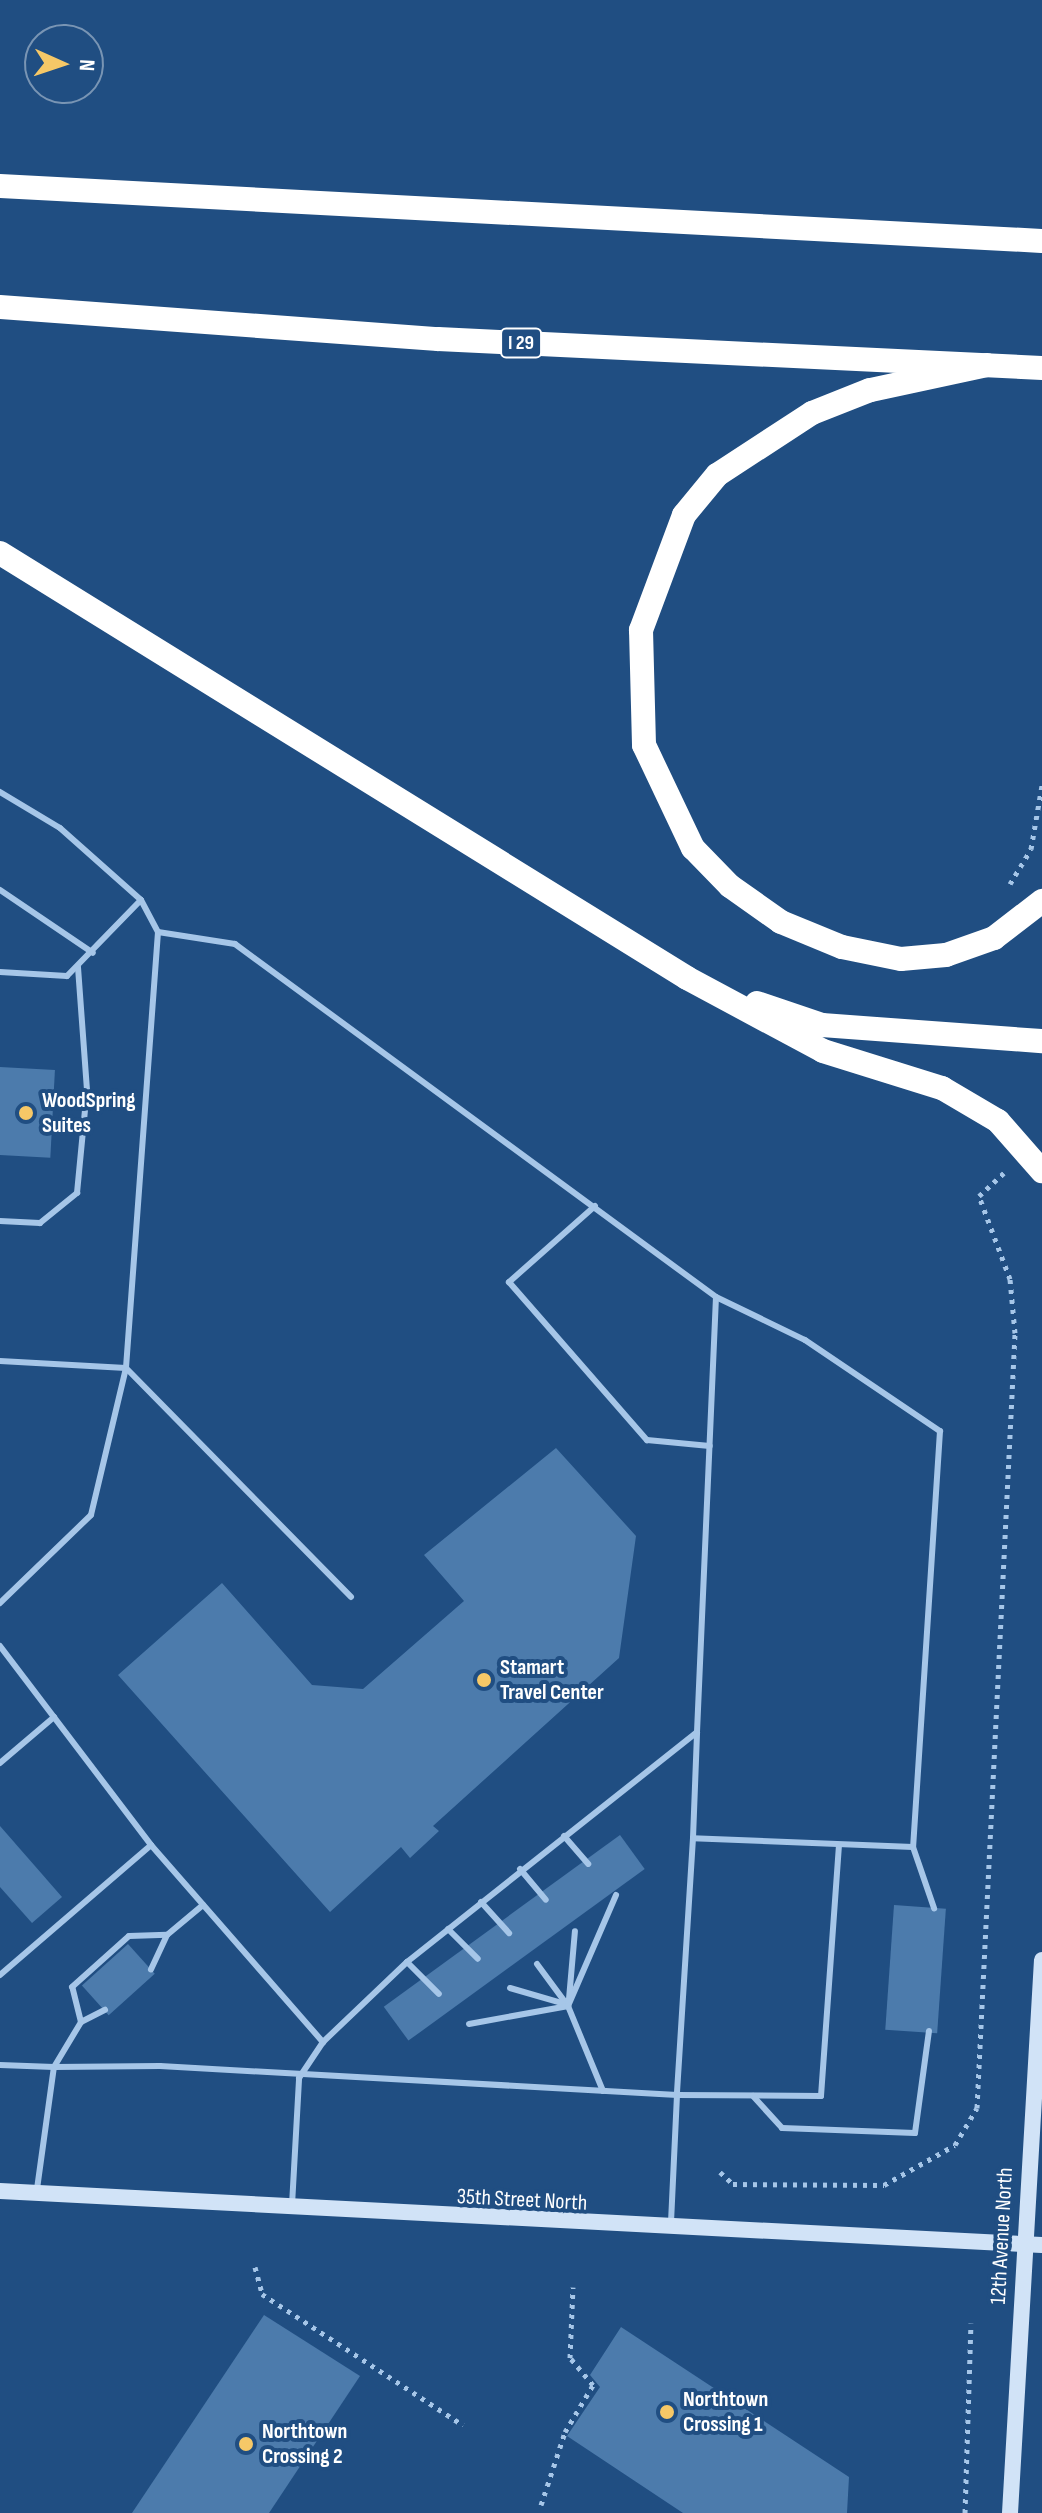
<!DOCTYPE html>
<html>
<head>
<meta charset="utf-8">
<style>
  body { margin:0 }
  #map { position:relative; width:1042px; height:2513px; overflow:hidden; background:#204e82; font-family:"Sofia Sans Condensed",sans-serif }
  div>[style] { position:absolute }
  [style*='--x'] { left:calc(var(--x)*1px); top:calc(var(--y)*1px); width:calc(var(--w)*1px); rotate:calc(var(--a)*1deg) }
  .building>* { inset:0; background:#4c7bac; transform-origin:0 0 }
  .path>* { height:5px; margin-top:-2.5px; transform-origin:0; background:repeating-linear-gradient(90deg,#a6c6e8 0 4px,transparent 0 10px) }
  .lane>* { height:6px; margin:-3px; padding:0 3px; transform-origin:3px; border-radius:3px; background:#a6c6e8 }
  .secondary>* { height:16px; margin:-8px; padding:0 8px; transform-origin:8px; border-radius:8px; background:#d1e3f7 }
  .highway>* { height:24px; margin:-12px; padding:0 12px; transform-origin:12px; border-radius:12px; background:#fff }
  .dots>* { width:22px; height:22px; translate:-50% -50%; box-sizing:border-box; border:4px solid #204e82; border-radius:50% }
  span { translate:-50% -50%; white-space:nowrap; text-align:center; line-height:1.15; -webkit-text-stroke:8px #204e82; paint-order:stroke }
  .shield-label span { padding:2px 6px; background:#204e82; border:2px solid; border-radius:6px; -webkit-text-stroke-width:0 }
  .shield-label { font-size:20px; color:#fff; font-weight:700 }
  .poi-label { font-size:22px; color:#fff; font-weight:700 }
  .left { translate:0 -50%; text-align:left }
  .street-label { font-size:22px; color:#fff }
  .north { position:absolute; left:24px; top:24px; width:80px; height:80px; box-sizing:border-box; background:#204e82; border:2px solid #7995b4; border-radius:50%; rotate:93deg; font-size:22px; font-weight:700; line-height:32px; text-align:center; color:#fff }
  .north::after { content:''; display:block; margin:auto; width:28px; height:36px; background:#f6c867; clip-path:polygon(50% 0,100% 100%,50% 72%,0 100%) }
</style>
</head>
<body>
<div id="map">
  <div class="building">
    <div style="left:0;top:1067px;width:55px;height:88px;rotate:3deg"></div>
    <div style="clip-path:polygon(556px 1448px,636px 1536px,619px 1658px,433px 1826px,439px 1831px,410px 1858px,401px 1847px,330px 1912px,118px 1675px,222px 1583px,312px 1685px,363px 1689px,464px 1601px,424px 1555px)"></div>
    <div style="clip-path:polygon(0 1826px,62px 1897px,32px 1923px,0 1887px)"></div>
    <div style="left:620px;top:1835px;width:42px;height:292px;rotate:54deg"></div>
    <div style="left:894px;top:1905px;width:52px;height:125px;rotate:4deg"></div>
    <div style="left:128px;top:1944px;width:40px;height:62px;rotate:48deg"></div>
    <div style="clip-path:polygon(264px 2315px,360px 2376px,269px 2513px,132px 2513px)"></div>
    <div style="clip-path:polygon(621px 2327px,849px 2477px,847px 2513px,683px 2513px,567px 2436px,600px 2387px,590px 2375px)"></div>
  </div>
  <div class="path">
    <div style="--x:1010;--y:884;--w:41;--a:-59"></div>
    <div style="--x:1031;--y:849;--w:65;--a:-80.2"></div>
    <div style="--x:720;--y:2172;--w:18;--a:43"></div>
    <div style="--x:733;--y:2184;--w:151;--a:0.4"></div>
    <div style="--x:884;--y:2185;--w:81;--a:-29.4"></div>
    <div style="--x:955;--y:2145;--w:43;--a:-59.3"></div>
    <div style="--x:977;--y:2108;--w:776;--a:-87.19"></div>
    <div style="--x:1015;--y:1333;--w:54;--a:-95.3"></div>
    <div style="--x:1010;--y:1279;--w:89;--a:-110.5"></div>
    <div style="--x:979;--y:1196;--w:34;--a:-43"></div>
    <div style="--x:255;--y:2267;--w:28;--a:75"></div>
    <div style="--x:262;--y:2294;--w:240;--a:33.1"></div>
    <div style="--x:541;--y:2505;--w:77;--a:-71.8"></div>
    <div style="--x:565;--y:2432;--w:55;--a:-59.2"></div>
    <div style="--x:593;--y:2385;--w:35;--a:-130"></div>
    <div style="--x:570;--y:2358;--w:71;--a:-87.6"></div>
    <div style="--x:965;--y:2513;--w:190;--a:-88.2"></div>
  </div>
  <div class="lane">
    <div style="--x:0;--y:792;--w:70;--a:31"></div>
    <div style="--x:60;--y:828;--w:108;--a:41.6"></div>
    <div style="--x:141;--y:900;--w:36;--a:62"></div>
    <div style="--x:158;--y:932;--w:437;--a:94.2"></div>
    <div style="--x:126;--y:1368;--w:151;--a:103.4"></div>
    <div style="--x:91;--y:1515;--w:127;--a:136"></div>
    <div style="--x:0;--y:890;--w:112;--a:34.1"></div>
    <div style="--x:158;--y:932;--w:78;--a:8.9"></div>
    <div style="--x:235;--y:944;--w:597;--a:36.27"></div>
    <div style="--x:0;--y:972;--w:67;--a:3.4"></div>
    <div style="--x:67;--y:976;--w:106;--a:-45.8"></div>
    <div style="--x:595;--y:1206;--w:115;--a:138.5"></div>
    <div style="--x:509;--y:1282;--w:210;--a:48.9"></div>
    <div style="--x:647;--y:1440;--w:63;--a:5.4"></div>
    <div style="--x:0;--y:1221;--w:40;--a:2.9"></div>
    <div style="--x:40;--y:1223;--w:48;--a:-39"></div>
    <div style="--x:77;--y:1193;--w:103;--a:-84.5"></div>
    <div style="--x:87;--y:1090;--w:124;--a:-94.2"></div>
    <div style="--x:0;--y:1361;--w:126;--a:3.2"></div>
    <div style="--x:126;--y:1368;--w:321;--a:45.5"></div>
    <div style="--x:0;--y:1646;--w:250;--a:52.8"></div>
    <div style="--x:151;--y:1845;--w:262;--a:48.9"></div>
    <div style="--x:0;--y:1763;--w:71;--a:-40.4"></div>
    <div style="--x:564;--y:1836;--w:37;--a:49"></div>
    <div style="--x:693;--y:1838;--w:257;--a:93.6"></div>
    <div style="--x:677;--y:2095;--w:144;--a:0.4"></div>
    <div style="--x:821;--y:2096;--w:251;--a:-85.9"></div>
    <div style="--x:913;--y:1847;--w:65;--a:71"></div>
    <div style="--x:520;--y:1869;--w:40;--a:50"></div>
    <div style="--x:481;--y:1902;--w:42;--a:47.9"></div>
    <div style="--x:448;--y:1929;--w:42;--a:45"></div>
    <div style="--x:167;--y:1935;--w:47;--a:-39.8"></div>
    <div style="--x:407;--y:1962;--w:45;--a:45"></div>
    <div style="--x:537;--y:1964;--w:52;--a:53.6"></div>
    <div style="--x:0;--y:1975;--w:199;--a:-40.7"></div>
    <div style="--x:510;--y:1988;--w:57;--a:16.2"></div>
    <div style="--x:569;--y:1999;--w:68;--a:-85"></div>
    <div style="--x:81;--y:2022;--w:36;--a:-104"></div>
    <div style="--x:72;--y:1987;--w:76;--a:-41.8"></div>
    <div style="--x:129;--y:1936;--w:38;--a:-2"></div>
    <div style="--x:167;--y:1935;--w:38;--a:115"></div>
    <div style="--x:469;--y:2024;--w:101;--a:-10.3"></div>
    <div style="--x:0;--y:2065;--w:54;--a:2.1"></div>
    <div style="--x:54;--y:2067;--w:52;--a:-59"></div>
    <div style="--x:81;--y:2022;--w:27;--a:-27"></div>
    <div style="--x:603;--y:2091;--w:92;--a:-112.4"></div>
    <div style="--x:568;--y:2006;--w:121;--a:-66.6"></div>
    <div style="--x:753;--y:2096;--w:43;--a:47.8"></div>
    <div style="--x:782;--y:2128;--w:133;--a:2.2"></div>
    <div style="--x:915;--y:2133;--w:103;--a:-82.2"></div>
    <div style="--x:37;--y:2189;--w:123;--a:-82.1"></div>
    <div style="--x:54;--y:2067;--w:106;--a:-0.5"></div>
    <div style="--x:160;--y:2066;--w:518;--a:3.21"></div>
    <div style="--x:677;--y:2095;--w:128;--a:92.7"></div>
    <div style="--x:292;--y:2205;--w:127;--a:-86.8"></div>
    <div style="--x:299;--y:2078;--w:43;--a:-56.3"></div>
    <div style="--x:323;--y:2042;--w:116;--a:-43.6"></div>
    <div style="--x:407;--y:1962;--w:370;--a:-38.4"></div>
    <div style="--x:697;--y:1732;--w:435;--a:-87.5"></div>
    <div style="--x:716;--y:1297;--w:99;--a:25.8"></div>
    <div style="--x:805;--y:1340;--w:163;--a:34"></div>
    <div style="--x:940;--y:1431;--w:417;--a:93.7"></div>
    <div style="--x:913;--y:1847;--w:220;--a:-177.7"></div>
    <div style="--x:693;--y:1838;--w:106;--a:-87.8"></div>
  </div>
  <div class="secondary">
    <div style="--x:0;--y:2191;--w:1043;--a:2.97"></div>
    <div style="--x:1010;--y:2513;--w:554;--a:-86.69"></div>
  </div>
  <div class="highway">
    <div style="--x:0;--y:186;--w:1043;--a:3.02"></div>
    <div style="--x:0;--y:307;--w:439;--a:4.2"></div>
    <div style="--x:438;--y:339;--w:605;--a:2.75"></div>
    <div style="--x:987;--y:365;--w:120;--a:167.9"></div>
    <div style="--x:870;--y:390;--w:62;--a:158.4"></div>
    <div style="--x:812;--y:413;--w:113;--a:146.9"></div>
    <div style="--x:717;--y:475;--w:52;--a:129.5"></div>
    <div style="--x:684;--y:515;--w:123;--a:110.5"></div>
    <div style="--x:641;--y:630;--w:115;--a:88.5"></div>
    <div style="--x:644;--y:745;--w:114;--a:64.6"></div>
    <div style="--x:693;--y:848;--w:53;--a:45.8"></div>
    <div style="--x:730;--y:886;--w:62;--a:35.2"></div>
    <div style="--x:781;--y:922;--w:66;--a:22.3"></div>
    <div style="--x:842;--y:947;--w:60;--a:11.5"></div>
    <div style="--x:901;--y:959;--w:45;--a:-5.1"></div>
    <div style="--x:946;--y:955;--w:51;--a:-19.5"></div>
    <div style="--x:994;--y:938;--w:61;--a:-37.6"></div>
    <div style="--x:0;--y:553;--w:808;--a:31.74"></div>
    <div style="--x:687;--y:978;--w:154;--a:28.2"></div>
    <div style="--x:823;--y:1051;--w:125;--a:17.3"></div>
    <div style="--x:942;--y:1088;--w:65;--a:30.5"></div>
    <div style="--x:998;--y:1121;--w:67;--a:48.7"></div>
    <div style="--x:757;--y:1003;--w:69;--a:18.7"></div>
    <div style="--x:822;--y:1025;--w:221;--a:4.2"></div>
  </div>
  <div class="dots">
    <div style="left:26px;top:1113px;background:#f6c867"></div>
    <div style="left:484px;top:1680px;background:#f6c867"></div>
    <div style="left:667px;top:2412px;background:#f6c867"></div>
    <div style="left:246px;top:2444px;background:#f6c867"></div>
  </div>
  <div class="shield-label">
    <span style="left:521px;top:343px">I 29</span>
  </div>
  <div class="poi-label">
    <span class="left" style="left:42px;top:1113px">WoodSpring<br>Suites</span>
    <span class="left" style="left:500px;top:1680px">Stamart<br>Travel Center</span>
    <span class="left" style="left:683px;top:2412px">Northtown<br>Crossing 1</span>
    <span class="left" style="left:262px;top:2444px">Northtown<br>Crossing 2</span>
  </div>
  <div class="street-label">
    <span style="left:522px;top:2200px;rotate:3deg">35th Street North</span>
    <span style="left:1002px;top:2236px;rotate:-87deg">12th Avenue North</span>
  </div>
  <div class="north">N</div>
</div>
</body>
</html>
